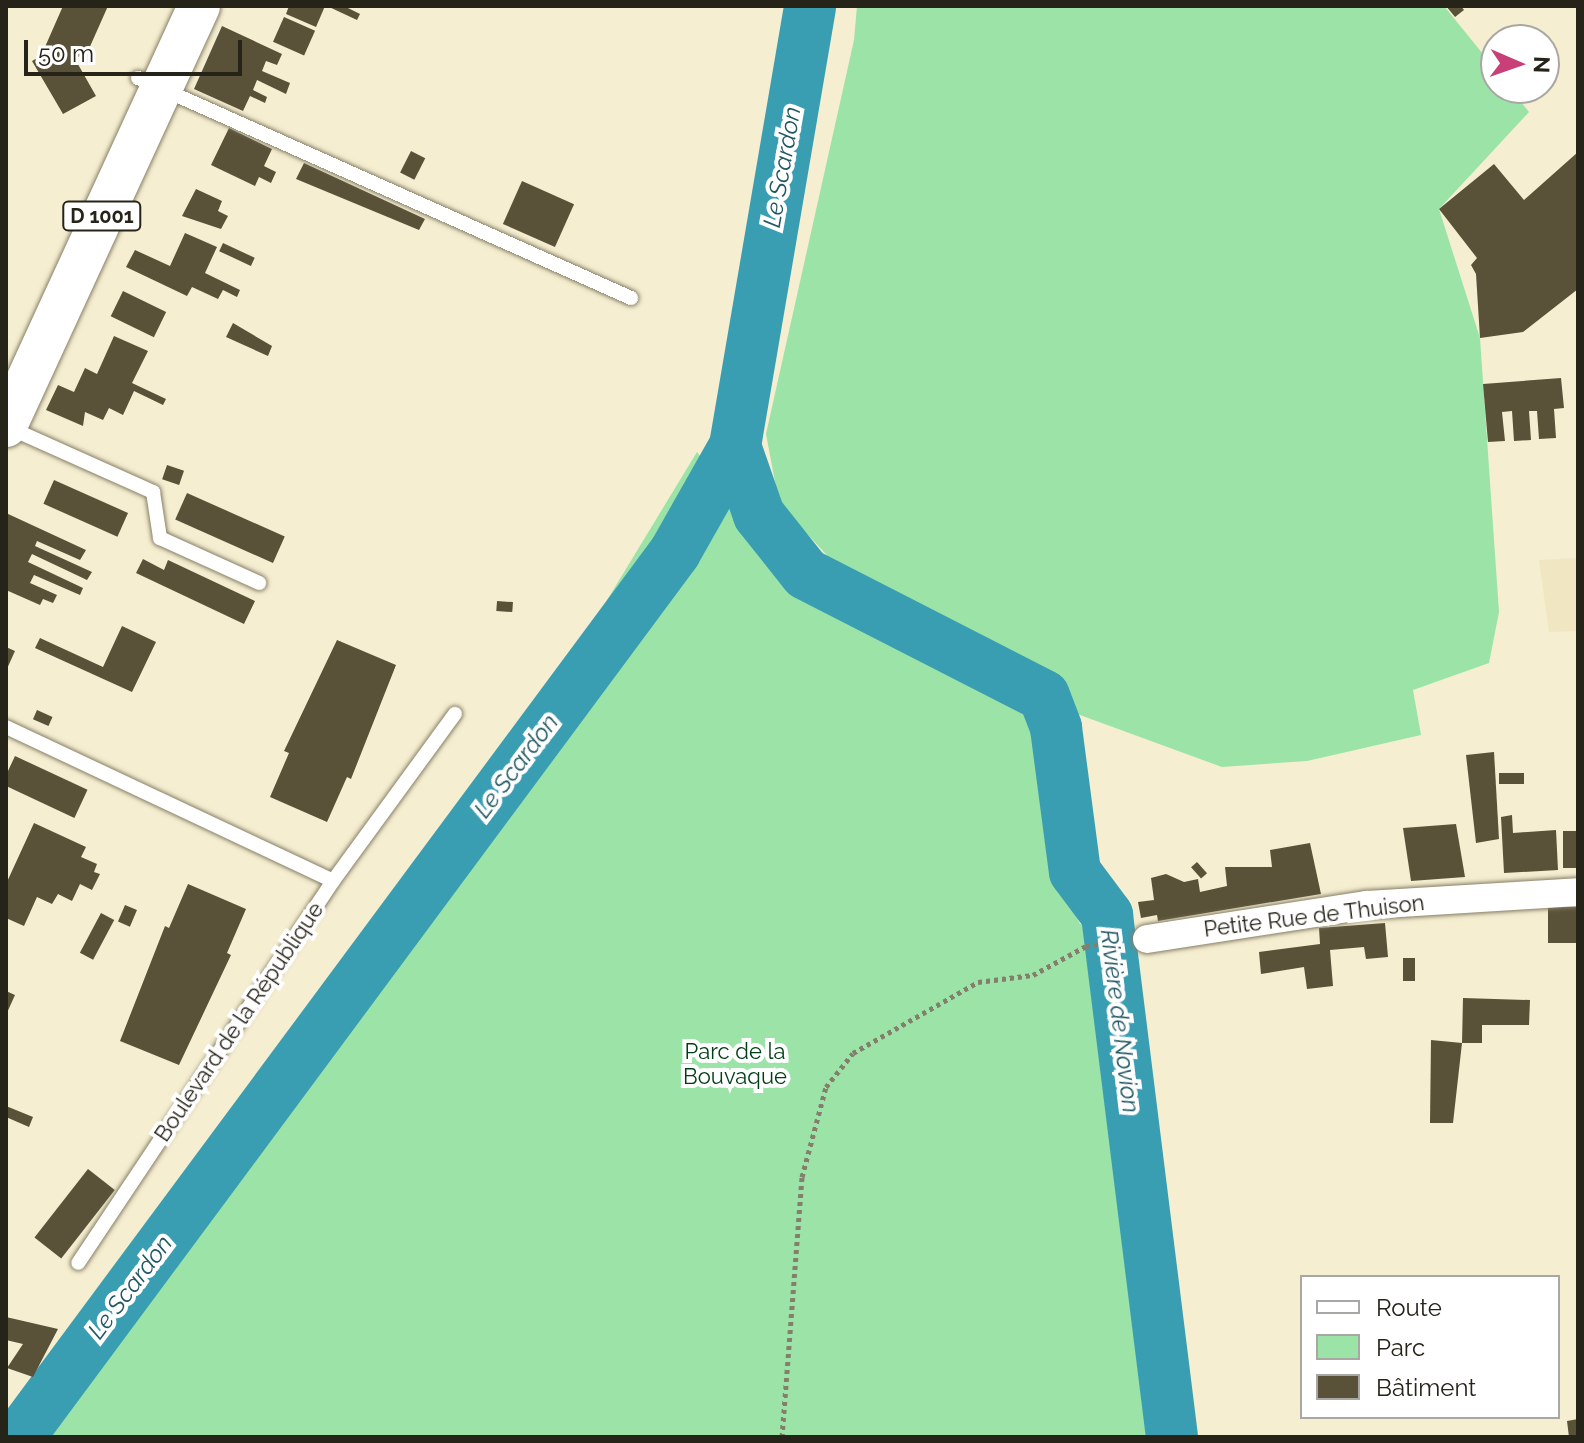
<!DOCTYPE html>
<html>
<head>
<meta charset="utf-8">
<style>
  body { margin:0 }
  #map { position:relative; width:1584px; height:1443px; overflow:hidden; background:#f5eed1; font-family:Raleway,sans-serif }
  div>[style] { position:absolute }
  [style*='--x'] { left:calc(var(--x)*1px); top:calc(var(--y)*1px); width:calc(var(--w)*1px); rotate:calc(var(--a)*1deg) }
  .built>* { inset:0; background:#f0e6c1 }
  .green>* { inset:0; background:#9be3a7 }
  .river>* { height:52px; margin:-26px; padding:0 26px; transform-origin:26px; border-radius:26px; background:#3a9eb3 }
  .building>* { inset:0; background:#595239; transform-origin:0 0 }
  .path>* { height:5px; margin-top:-2.5px; transform-origin:0; background:repeating-linear-gradient(90deg,#847f6d 0 4px,transparent 0 8px) }
  .roads { filter:drop-shadow(0 0 2px #867f65) drop-shadow(0 0 2px #867f65) }
  .service>* { height:14px; margin:-7px; padding:0 7px; transform-origin:7px; border-radius:7px; background:#fff }
  .minor>* { height:28px; margin:-14px; padding:0 14px; transform-origin:14px; border-radius:14px; background:#fff }
  .primary>* { height:42px; margin:-21px; padding:0 21px; transform-origin:21px; border-radius:21px; background:#fff }
  span { translate:-50% -50%; white-space:nowrap; text-align:center; line-height:1.15; -webkit-text-stroke:8px #fff; paint-order:stroke }
  .shield-label span { padding:2px 6px; background:#fff; border:2px solid; border-radius:6px; -webkit-text-stroke-width:0 }
  .shield-label { font-size:20px; color:#262319; font-weight:700 }
  .street-label { font-size:22px; color:#262319 }
  .park-label { font-size:22px; color:#003e15 }
  .water-label { font-size:24px; color:#205763; font-style:italic }
  .frame { position:absolute; inset:0; border:8px solid #262319; pointer-events:none }
  .legend { position:absolute; left:1300px; top:1275px; width:260px; height:144px; box-sizing:border-box; background:#fff; border:2px solid #a8a7a3; margin:0; padding:10px 14px; list-style:none; font-size:24px; color:#262319 }
  .legend li { display:flex; align-items:center; gap:16px; height:40px }
  .legend b { width:40px; border:2px solid #a8a7a3 }
  .north { position:absolute; left:1480px; top:24px; width:80px; height:80px; box-sizing:border-box; background:#fff; border:2px solid #a8a7a3; border-radius:50%; rotate:92deg; font-size:22px; font-weight:700; line-height:32px; text-align:center; color:#262319 }
  .north::after { content:''; display:block; margin:auto; width:28px; height:36px; background:#c93f77; clip-path:polygon(50% 0,100% 100%,50% 72%,0 100%) }
  .scale { position:absolute; left:24px; top:40px; width:218px; height:36px; box-sizing:border-box; border:4px solid #262319; border-top:0; padding-left:10px; font-size:24px; line-height:28px; white-space:nowrap; color:#262319; -webkit-text-stroke:6px #fff; paint-order:stroke }
</style>
</head>
<body>
<div id="map">
  <div class="built">
    <div style="clip-path:polygon(1578px 558px,1576px 631px,1549px 632px,1539px 560px)"></div>
  </div>
  <div class="green">
    <div style="clip-path:polygon(857px 6px,1444px 6px,1496px 70px,1496px 88px,1510px 88px,1529px 112px,1439px 209px,1480px 338px,1499px 612px,1489px 663px,1413px 690px,1421px 735px,1307px 761px,1222px 767px,1069px 711px,1013px 654px,845px 575px,779px 503px,766px 434px,854px 40px)"></div>
    <div style="clip-path:polygon(697px 452px,795px 587px,1039px 723px,1057px 875px,1080px 924px,1119px 925px,1188px 1437px,6px 1437px,6px 1424px,584px 638px)"></div>
  </div>
  <div class="river">
    <div style="--x:735;--y:446;--w:73;--a:70.8"></div>
    <div style="--x:759;--y:515;--w:75;--a:51.5"></div>
    <div style="--x:806;--y:574;--w:267;--a:27.1"></div>
    <div style="--x:1044;--y:696;--w:34;--a:69"></div>
    <div style="--x:1056;--y:728;--w:145;--a:82.5"></div>
    <div style="--x:1075;--y:872;--w:54;--a:53.3"></div>
    <div style="--x:1107;--y:915;--w:526;--a:82.9"></div>
    <div style="--x:19;--y:1437;--w:1102;--a:-53.45"></div>
    <div style="--x:675;--y:552;--w:122;--a:-60.5"></div>
    <div style="--x:735;--y:446;--w:446;--a:-80.3"></div>
  </div>
  <div class="building">
    <div style="clip-path:polygon(63px 6px,108px 6px,88px 51px,75px 59px,96px 96px,63px 114px,32px 61px,41px 56px)"></div>
    <div style="clip-path:polygon(289px 6px,325px 6px,316px 27px,286px 14px)"></div>
    <div style="clip-path:polygon(327px 6px,344px 6px,360px 14px,357px 20px)"></div>
    <div style="clip-path:polygon(1446px 6px,1461px 6px,1464px 10px,1455px 17px)"></div>
    <div style="left:284px;top:17px;width:34px;height:27px;rotate:24deg"></div>
    <div style="clip-path:polygon(222px 26px,282px 54px,277px 65px,266px 61px,262px 71px,290px 83px,286px 94px,257px 80px,253px 90px,267px 97px,265px 103px,250px 96px,243px 111px,194px 89px)"></div>
    <div style="clip-path:polygon(229px 128px,272px 149px,264px 166px,276px 172px,271px 183px,259px 177px,255px 186px,211px 165px)"></div>
    <div style="left:411px;top:151px;width:16px;height:24px;rotate:27deg"></div>
    <div style="clip-path:polygon(1578px 152px,1578px 289px,1523px 332px,1480px 338px,1476px 274px,1471px 265px,1477px 258px,1439px 209px,1494px 164px,1524px 200px)"></div>
    <div style="clip-path:polygon(304px 163px,425px 219px,419px 230px,296px 179px)"></div>
    <div style="left:522px;top:181px;width:57px;height:47px;rotate:24deg"></div>
    <div style="clip-path:polygon(196px 189px,222px 201px,218px 211px,228px 216px,221px 229px,182px 216px)"></div>
    <div style="clip-path:polygon(185px 233px,217px 247px,205px 273px,240px 290px,237px 297px,223px 290px,218px 299px,192px 287px,187px 296px,126px 267px,135px 250px,170px 266px)"></div>
    <div style="left:223px;top:243px;width:35px;height:9px;rotate:25deg"></div>
    <div style="left:123px;top:291px;width:48px;height:28px;rotate:26deg"></div>
    <div style="clip-path:polygon(233px 323px,272px 346px,268px 356px,226px 337px)"></div>
    <div style="clip-path:polygon(114px 336px,148px 351px,132px 383px,166px 399px,163px 405px,134px 391px,123px 415px,109px 408px,103px 420px,85px 412px,83px 426px,46px 410px,58px 385px,74px 392px,85px 368px,97px 374px)"></div>
    <div style="clip-path:polygon(1561px 378px,1564px 408px,1554px 409px,1556px 438px,1539px 439px,1537px 411px,1529px 411px,1531px 440px,1514px 441px,1512px 411px,1502px 412px,1505px 441px,1488px 442px,1483px 384px)"></div>
    <div style="left:167px;top:465px;width:18px;height:15px;rotate:19deg"></div>
    <div style="left:54px;top:480px;width:81px;height:26px;rotate:24deg"></div>
    <div style="left:187px;top:493px;width:107px;height:29px;rotate:24deg"></div>
    <div style="clip-path:polygon(6px 513px,86px 550px,80px 560px,37px 541px,35px 546px,92px 572px,87px 580px,32px 554px,28px 562px,83px 588px,80px 595px,34px 575px,30px 583px,57px 595px,53px 603px,43px 599px,40px 605px,6px 590px)"></div>
    <div style="clip-path:polygon(143px 559px,164px 570px,168px 560px,255px 601px,244px 624px,136px 573px)"></div>
    <div style="left:497px;top:601px;width:16px;height:10px;rotate:4deg"></div>
    <div style="clip-path:polygon(122px 626px,156px 642px,132px 692px,35px 648px,40px 638px,103px 667px)"></div>
    <div style="clip-path:polygon(337px 640px,396px 665px,351px 779px,347px 777px,327px 822px,270px 797px,289px 753px,284px 751px)"></div>
    <div style="clip-path:polygon(6px 647px,15px 651px,6px 671px)"></div>
    <div style="left:37px;top:710px;width:17px;height:10px;rotate:24deg"></div>
    <div style="clip-path:polygon(1494px 752px,1499px 839px,1476px 843px,1466px 755px)"></div>
    <div style="left:15px;top:756px;width:80px;height:31px;rotate:25deg"></div>
    <div style="left:1524px;top:773px;width:11px;height:25px;rotate:90deg"></div>
    <div style="clip-path:polygon(1512px 815px,1513px 833px,1556px 830px,1558px 870px,1504px 873px,1501px 817px)"></div>
    <div style="clip-path:polygon(34px 823px,86px 847px,81px 857px,97px 864px,94px 872px,100px 874px,92px 890px,80px 884px,72px 901px,58px 894px,52px 904px,37px 897px,24px 926px,6px 918px,6px 884px)"></div>
    <div style="clip-path:polygon(1456px 824px,1465px 877px,1411px 881px,1403px 828px)"></div>
    <div style="left:1578px;top:831px;width:37px;height:15px;rotate:90deg"></div>
    <div style="clip-path:polygon(1310px 843px,1321px 894px,1158px 921px,1157px 915px,1141px 918px,1138px 902px,1154px 900px,1151px 878px,1166px 874px,1184px 882px,1198px 879px,1200px 892px,1227px 886px,1225px 867px,1272px 867px,1270px 850px)"></div>
    <div style="left:1197px;top:862px;width:15px;height:8px;rotate:48deg"></div>
    <div style="clip-path:polygon(188px 884px,246px 909px,227px 953px,231px 955px,179px 1065px,120px 1041px,165px 926px,169px 928px)"></div>
    <div style="left:125px;top:905px;width:13px;height:18px;rotate:23deg"></div>
    <div style="left:1578px;top:907px;width:36px;height:30px;rotate:90deg"></div>
    <div style="left:101px;top:913px;width:15px;height:45px;rotate:28deg"></div>
    <div style="clip-path:polygon(1385px 923px,1388px 957px,1366px 959px,1364px 947px,1330px 950px,1333px 986px,1307px 989px,1304px 967px,1261px 974px,1259px 952px,1320px 944px,1319px 928px)"></div>
    <div style="left:1415px;top:958px;width:23px;height:12px;rotate:90deg"></div>
    <div style="clip-path:polygon(6px 991px,15px 995px,6px 1015px)"></div>
    <div style="clip-path:polygon(1463px 998px,1530px 1000px,1529px 1025px,1482px 1025px,1482px 1043px,1462px 1043px)"></div>
    <div style="clip-path:polygon(1431px 1040px,1462px 1043px,1453px 1123px,1430px 1123px)"></div>
    <div style="clip-path:polygon(6px 1106px,33px 1117px,29px 1127px,6px 1117px)"></div>
    <div style="left:88px;top:1169px;width:34px;height:87px;rotate:38deg"></div>
    <div style="clip-path:polygon(6px 1317px,58px 1329px,33px 1377px,7px 1368px,23px 1344px,6px 1340px)"></div>
    <div style="clip-path:polygon(1578px 1419px,1578px 1437px,1569px 1437px,1567px 1421px)"></div>
  </div>
  <div class="path">
    <div style="--x:782;--y:1437;--w:261;--a:-85.6"></div>
    <div style="--x:802;--y:1177;--w:93;--a:-75.1"></div>
    <div style="--x:826;--y:1087;--w:43;--a:-51.5"></div>
    <div style="--x:853;--y:1053;--w:144;--a:-29.6"></div>
    <div style="--x:978;--y:982;--w:55;--a:-7.3"></div>
    <div style="--x:1033;--y:975;--w:60;--a:-28.7"></div>
    <div style="--x:1086;--y:946;--w:37;--a:-8"></div>
  </div>
  <div class="roads">
    <div class="service">
      <div style="--x:138;--y:78;--w:540;--a:24.05"></div>
      <div style="--x:10;--y:428;--w:157;--a:24.1"></div>
      <div style="--x:153;--y:492;--w:47;--a:81.3"></div>
      <div style="--x:160;--y:538;--w:109;--a:24.4"></div>
      <div style="--x:6;--y:727;--w:361;--a:25.2"></div>
      <div style="--x:333;--y:881;--w:459;--a:123.7"></div>
      <div style="--x:333;--y:881;--w:207;--a:-53.9"></div>
    </div>
    <div class="minor">
      <div style="--x:1147;--y:939;--w:223;--a:-8.8"></div>
      <div style="--x:1367;--y:905;--w:211;--a:-3.5"></div>
    </div>
    <div class="primary">
      <div style="--x:6;--y:426;--w:462;--a:-65.3"></div>
    </div>
  </div>
  <div class="shield-label">
    <span style="left:102px;top:216px">D 1001</span>
  </div>
  <div class="street-label">
    <span style="left:1314px;top:916px;rotate:-7deg">Petite Rue de Thuison</span>
    <span style="left:239px;top:1022px;rotate:-56deg">Boulevard de la République</span>
  </div>
  <div class="park-label">
    <span style="left:735px;top:1064px">Parc de la<br>Bouvaque</span>
  </div>
  <div class="water-label">
    <span style="left:782px;top:167px;rotate:-80deg">Le Scardon</span>
    <span style="left:516px;top:766px;rotate:-53deg">Le Scardon</span>
    <span style="left:1120px;top:1021px;rotate:83deg">Rivière de Novion</span>
    <span style="left:130px;top:1287px;rotate:-53deg">Le Scardon</span>
  </div>
  <div class="frame"></div>
  <ul class="legend">
  <li><b style="height:10px;background:#fff"></b>Route</li>
  <li><b style="height:22px;background:#9be3a7"></b>Parc</li>
  <li><b style="height:22px;background:#595239"></b>Bâtiment</li>
  </ul>
  <div class="north">N</div>
  <div class="scale">50 m</div>
</div>
</body>
</html>
